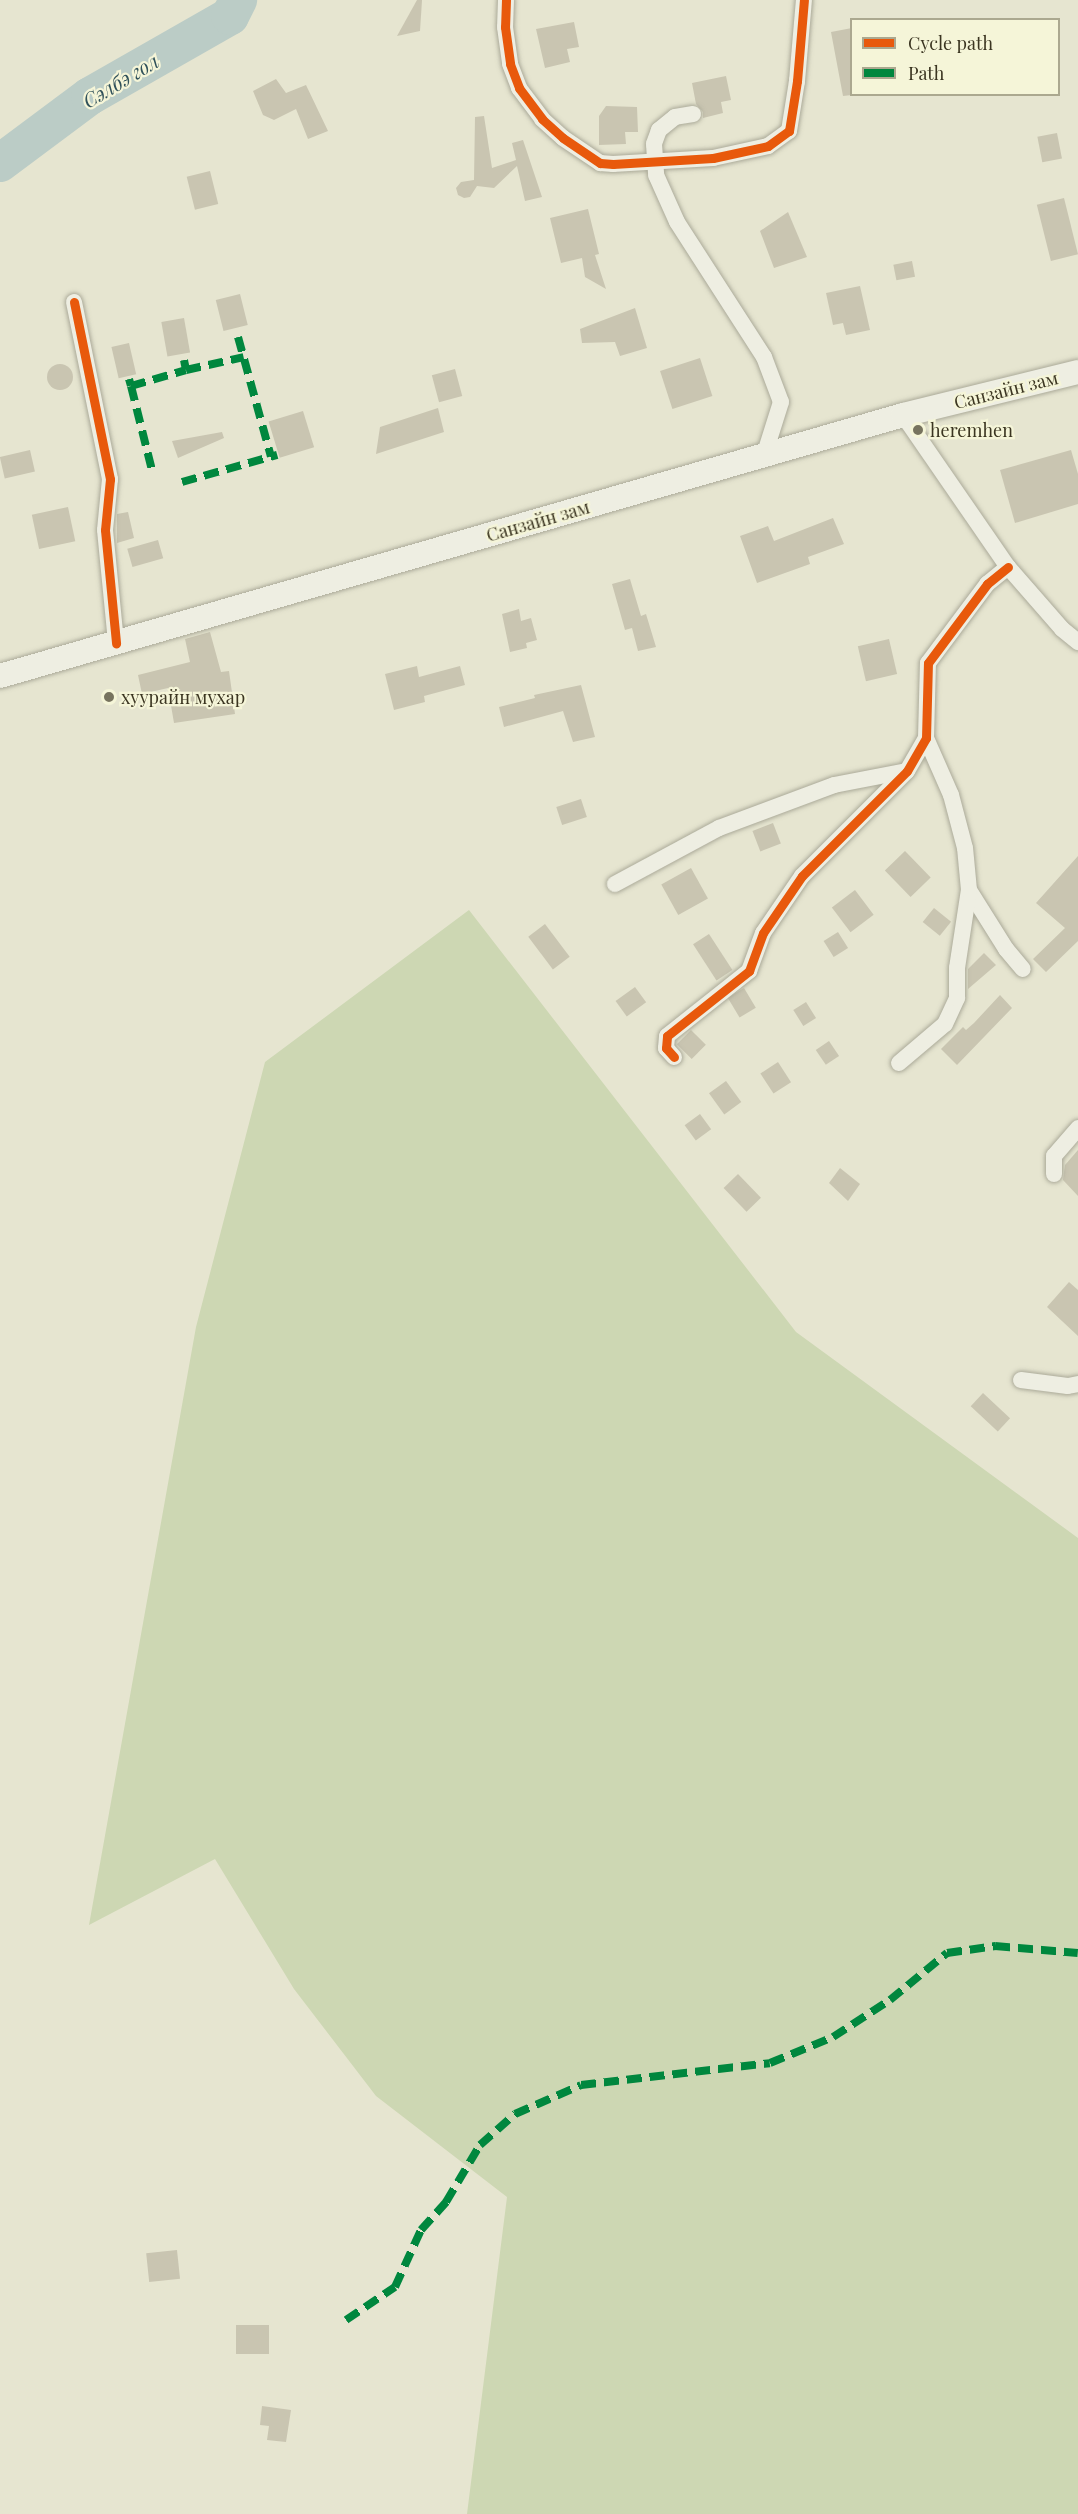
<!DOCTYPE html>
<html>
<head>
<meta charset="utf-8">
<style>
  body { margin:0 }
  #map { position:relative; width:1078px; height:2514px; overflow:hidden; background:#e6e5d0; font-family:"Playfair Display",serif }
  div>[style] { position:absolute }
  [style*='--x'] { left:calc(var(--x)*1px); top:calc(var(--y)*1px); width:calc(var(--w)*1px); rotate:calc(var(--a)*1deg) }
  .green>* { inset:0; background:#cdd7b3 }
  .river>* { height:38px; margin:-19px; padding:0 19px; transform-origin:19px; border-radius:19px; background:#bbccc6 }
  .building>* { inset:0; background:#c9c5b1; transform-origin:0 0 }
  .round { border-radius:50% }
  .roads { filter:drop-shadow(0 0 2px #abaa99) drop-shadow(0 0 2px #abaa99) }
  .street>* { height:16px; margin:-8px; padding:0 8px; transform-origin:8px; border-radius:8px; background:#eeeee2 }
  .secondary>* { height:24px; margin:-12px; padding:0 12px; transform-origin:12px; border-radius:12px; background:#eeeee2 }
  .quiet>* { height:8px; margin-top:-4px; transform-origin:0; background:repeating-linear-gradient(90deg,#00873e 0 15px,transparent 0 23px) }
  .cycleway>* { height:9px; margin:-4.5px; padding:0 4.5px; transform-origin:4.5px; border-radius:4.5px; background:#e8590c }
  .dots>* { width:16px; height:16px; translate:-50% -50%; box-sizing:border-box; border:3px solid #f5f5d8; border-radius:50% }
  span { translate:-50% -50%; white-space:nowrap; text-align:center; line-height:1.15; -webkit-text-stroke:4.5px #f5f5d8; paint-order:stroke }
  .street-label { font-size:18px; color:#3b3521 }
  .poi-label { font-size:18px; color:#3b3521 }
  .left { translate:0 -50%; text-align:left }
  .water-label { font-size:20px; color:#30515a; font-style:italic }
  .legend { position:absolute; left:850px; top:18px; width:210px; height:78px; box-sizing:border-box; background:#f5f5d8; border:2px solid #aba88f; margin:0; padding:8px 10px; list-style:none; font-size:18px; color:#3b3521 }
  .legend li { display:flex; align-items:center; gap:12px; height:30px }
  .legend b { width:30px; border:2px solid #aba88f }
</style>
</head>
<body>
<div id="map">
  <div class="green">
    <div style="clip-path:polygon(469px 910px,796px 1332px,1078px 1538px,1078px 2514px,467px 2514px,507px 2197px,376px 2096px,294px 1989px,215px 1859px,89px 1925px,196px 1327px,265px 1062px)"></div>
  </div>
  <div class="river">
    <div style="--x:0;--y:163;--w:112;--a:-36.7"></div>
    <div style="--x:90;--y:96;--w:161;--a:-29.7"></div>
    <div style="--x:230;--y:16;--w:18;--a:-63"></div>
  </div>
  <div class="building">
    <div style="clip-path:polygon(417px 0,422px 0,420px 31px,397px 36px)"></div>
    <div style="clip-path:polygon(574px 22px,579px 47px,567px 49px,570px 62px,545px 68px,536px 29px)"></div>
    <div style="clip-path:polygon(852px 28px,852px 95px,843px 96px,831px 32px)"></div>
    <div style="clip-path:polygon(726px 76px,731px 100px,721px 102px,723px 113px,703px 118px,703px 112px,696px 104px,692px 83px)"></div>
    <div style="clip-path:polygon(276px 79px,286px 93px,306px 85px,328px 131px,308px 139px,296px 109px,274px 120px,263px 115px,253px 91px)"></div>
    <div style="clip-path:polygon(606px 106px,637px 107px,638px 132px,625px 132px,626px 144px,599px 145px,599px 116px)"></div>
    <div style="clip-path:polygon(484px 116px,492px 168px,516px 160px,512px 143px,523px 140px,542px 197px,525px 201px,517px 166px,494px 188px,477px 186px,470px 197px,464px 198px,458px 195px,456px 188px,461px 182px,474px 180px,475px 117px)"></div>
    <div style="left:1057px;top:133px;width:26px;height:20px;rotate:79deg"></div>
    <div style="left:210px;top:171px;width:34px;height:24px;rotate:76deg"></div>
    <div style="left:1064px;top:198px;width:58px;height:28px;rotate:76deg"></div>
    <div style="clip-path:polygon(588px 209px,599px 254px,595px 255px,606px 289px,585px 277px,582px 258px,561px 263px,550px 218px)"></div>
    <div style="clip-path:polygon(788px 212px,807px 257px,774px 268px,760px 231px)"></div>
    <div style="left:912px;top:261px;width:16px;height:19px;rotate:79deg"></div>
    <div style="clip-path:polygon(860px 286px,870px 330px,846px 335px,843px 323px,833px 325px,826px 293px)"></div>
    <div style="left:240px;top:294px;width:32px;height:25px;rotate:76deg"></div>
    <div style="clip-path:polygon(635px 308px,647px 348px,620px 356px,615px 342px,582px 343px,580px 329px)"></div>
    <div style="left:184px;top:318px;width:35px;height:23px;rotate:80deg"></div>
    <div style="left:129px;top:343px;width:32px;height:18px;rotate:77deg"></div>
    <div style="left:700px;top:358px;width:40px;height:42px;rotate:72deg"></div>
    <div class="round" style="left:47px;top:364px;width:26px;height:26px"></div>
    <div style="left:455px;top:369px;width:28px;height:24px;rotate:75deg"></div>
    <div style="clip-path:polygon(438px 408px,444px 432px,376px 454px,380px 427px)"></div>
    <div style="left:303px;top:411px;width:38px;height:36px;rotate:73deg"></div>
    <div style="clip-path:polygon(222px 432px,224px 438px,178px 458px,172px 441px)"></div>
    <div style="left:30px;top:450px;width:22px;height:31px;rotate:77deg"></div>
    <div style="clip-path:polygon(1071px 450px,1078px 474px,1078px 504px,1015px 523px,1000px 470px)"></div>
    <div style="left:68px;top:507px;width:35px;height:37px;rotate:78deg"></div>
    <div style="clip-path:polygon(128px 512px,134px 538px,117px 543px,117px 514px)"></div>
    <div style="clip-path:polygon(833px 518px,844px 544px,808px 557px,810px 564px,757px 583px,740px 536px,768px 526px,774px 541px)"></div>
    <div style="left:158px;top:540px;width:19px;height:32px;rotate:74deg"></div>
    <div style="clip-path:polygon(630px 579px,641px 616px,646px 614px,656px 647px,638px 651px,632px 628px,625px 630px,612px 584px)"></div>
    <div style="clip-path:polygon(519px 609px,521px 621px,531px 618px,537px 640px,526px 643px,527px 648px,510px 652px,502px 614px)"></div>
    <div style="clip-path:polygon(210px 632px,221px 672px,229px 671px,235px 714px,174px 723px,168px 688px,142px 694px,138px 675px,190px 662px,185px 639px)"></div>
    <div style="left:889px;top:639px;width:36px;height:32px;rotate:77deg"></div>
    <div style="clip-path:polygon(417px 666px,419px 677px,460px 666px,465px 685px,424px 696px,425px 702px,394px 710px,385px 674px)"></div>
    <div style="clip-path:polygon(581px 685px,595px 737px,573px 742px,563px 711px,504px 727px,499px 707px,535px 698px,534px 695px)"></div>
    <div style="left:581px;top:799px;width:19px;height:26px;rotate:72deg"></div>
    <div style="left:773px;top:823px;width:22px;height:22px;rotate:69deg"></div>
    <div style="left:905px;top:851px;width:37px;height:28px;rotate:46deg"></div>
    <div style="clip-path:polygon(1078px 856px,1078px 941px,1046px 972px,1033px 959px,1065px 928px,1036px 903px)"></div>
    <div style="left:691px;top:868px;width:35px;height:34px;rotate:61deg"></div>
    <div style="left:855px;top:890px;width:31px;height:29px;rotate:53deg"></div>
    <div style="left:934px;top:908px;width:22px;height:18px;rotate:39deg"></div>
    <div style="left:545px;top:924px;width:41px;height:21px;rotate:53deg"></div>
    <div style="left:838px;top:932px;width:19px;height:17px;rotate:58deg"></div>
    <div style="left:709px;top:934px;width:43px;height:19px;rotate:57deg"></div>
    <div style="clip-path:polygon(984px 953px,996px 965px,968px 989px,968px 969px)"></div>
    <div style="left:635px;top:987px;width:19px;height:24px;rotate:54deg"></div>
    <div style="left:744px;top:988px;width:23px;height:19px;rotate:59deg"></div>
    <div style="clip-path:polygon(1000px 995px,1012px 1008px,957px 1065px,941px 1049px,963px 1027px,966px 1030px,974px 1023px)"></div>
    <div style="left:806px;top:1002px;width:19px;height:15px;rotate:58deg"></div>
    <div style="left:691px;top:1030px;width:21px;height:20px;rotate:45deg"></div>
    <div style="left:829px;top:1041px;width:18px;height:16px;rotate:56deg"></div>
    <div style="left:778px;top:1062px;width:24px;height:21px;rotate:57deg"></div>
    <div style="left:726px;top:1081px;width:26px;height:21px;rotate:54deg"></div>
    <div style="left:700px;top:1114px;width:19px;height:19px;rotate:54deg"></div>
    <div style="clip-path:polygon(1078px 1150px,1078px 1196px,1063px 1180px,1065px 1165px)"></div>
    <div style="clip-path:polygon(840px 1168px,860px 1184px,848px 1201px,829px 1183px)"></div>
    <div style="left:738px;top:1174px;width:33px;height:20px;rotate:46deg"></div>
    <div style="clip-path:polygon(1069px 1282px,1078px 1290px,1078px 1336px,1047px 1307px)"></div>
    <div style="left:983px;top:1393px;width:37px;height:18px;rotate:43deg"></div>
    <div style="left:177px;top:2250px;width:29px;height:31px;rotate:84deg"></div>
    <div style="left:236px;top:2325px;width:33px;height:29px"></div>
    <div style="clip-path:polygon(262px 2406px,291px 2410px,286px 2442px,267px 2440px,269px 2426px,260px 2425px)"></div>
  </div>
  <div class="roads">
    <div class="street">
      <div style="--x:506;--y:0;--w:27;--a:92"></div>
      <div style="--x:505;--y:27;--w:37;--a:82"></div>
      <div style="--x:510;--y:64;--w:26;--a:69"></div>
      <div style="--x:519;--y:88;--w:39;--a:53"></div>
      <div style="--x:542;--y:119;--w:28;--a:42"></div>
      <div style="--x:563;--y:138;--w:45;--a:34"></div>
      <div style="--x:600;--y:163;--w:13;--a:4"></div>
      <div style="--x:613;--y:164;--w:100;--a:-3.4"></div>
      <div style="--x:713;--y:158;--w:56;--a:-12.3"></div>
      <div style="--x:768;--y:146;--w:26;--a:-36"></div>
      <div style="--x:789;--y:131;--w:51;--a:-80.9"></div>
      <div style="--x:797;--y:81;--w:81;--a:-85.1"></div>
      <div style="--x:693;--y:114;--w:18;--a:171"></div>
      <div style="--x:675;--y:117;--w:21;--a:141"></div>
      <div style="--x:659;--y:130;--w:15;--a:110"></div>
      <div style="--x:654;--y:144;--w:31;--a:86"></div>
      <div style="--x:656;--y:175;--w:51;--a:65.9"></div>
      <div style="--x:677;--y:222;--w:161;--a:57.2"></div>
      <div style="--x:764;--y:357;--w:48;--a:69.3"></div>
      <div style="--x:781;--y:402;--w:57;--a:107.5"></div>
      <div style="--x:74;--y:302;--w:181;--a:78.5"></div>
      <div style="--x:110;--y:479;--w:51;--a:95.6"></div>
      <div style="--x:105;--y:530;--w:114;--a:84.4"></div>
      <div style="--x:903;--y:415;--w:185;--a:55.4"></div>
      <div style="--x:1008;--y:567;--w:82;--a:48.9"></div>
      <div style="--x:1062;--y:629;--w:21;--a:39"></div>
      <div style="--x:615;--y:884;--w:118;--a:-28.3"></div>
      <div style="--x:719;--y:828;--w:123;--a:-20.5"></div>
      <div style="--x:834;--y:785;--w:74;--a:-10.9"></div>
      <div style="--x:969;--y:890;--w:70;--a:57.9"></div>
      <div style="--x:1006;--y:949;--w:26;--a:50"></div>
      <div style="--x:674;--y:1057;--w:12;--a:-132"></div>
      <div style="--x:666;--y:1048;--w:12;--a:-85"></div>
      <div style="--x:667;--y:1036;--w:105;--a:-38.4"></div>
      <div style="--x:749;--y:971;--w:40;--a:-69.8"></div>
      <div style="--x:763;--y:933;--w:69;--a:-55.6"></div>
      <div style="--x:802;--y:876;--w:148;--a:-45"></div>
      <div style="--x:907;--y:771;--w:38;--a:-60"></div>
      <div style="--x:926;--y:738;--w:75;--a:-88.5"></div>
      <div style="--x:928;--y:663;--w:99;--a:-53.2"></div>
      <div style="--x:987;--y:584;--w:27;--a:-39"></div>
      <div style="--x:899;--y:1063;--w:60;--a:-40.3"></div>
      <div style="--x:945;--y:1024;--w:29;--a:-65"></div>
      <div style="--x:957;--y:998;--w:30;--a:-90"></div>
      <div style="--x:957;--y:968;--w:79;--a:-81.3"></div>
      <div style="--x:969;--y:890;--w:42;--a:-95.4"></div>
      <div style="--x:965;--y:848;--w:55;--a:-104.8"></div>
      <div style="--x:951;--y:795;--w:62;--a:-113.7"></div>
      <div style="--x:1054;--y:1174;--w:18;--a:-90"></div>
      <div style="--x:1054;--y:1156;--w:37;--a:-49"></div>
      <div style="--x:1021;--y:1380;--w:47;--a:7.3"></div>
      <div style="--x:1068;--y:1386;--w:10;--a:-11"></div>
    </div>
    <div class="secondary">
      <div style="--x:0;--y:676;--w:940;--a:-16.12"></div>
      <div style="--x:903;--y:415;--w:180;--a:-13.8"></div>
    </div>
  </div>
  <div class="quiet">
    <div style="--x:238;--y:337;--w:124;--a:74.6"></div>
    <div style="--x:184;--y:360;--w:10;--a:79"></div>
    <div style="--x:186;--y:370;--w:59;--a:-12.6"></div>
    <div style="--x:129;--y:379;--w:7;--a:74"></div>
    <div style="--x:131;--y:386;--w:57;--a:-16.2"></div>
    <div style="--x:131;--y:386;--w:87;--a:76"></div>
    <div style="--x:182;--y:482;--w:99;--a:-15.9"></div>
    <div style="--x:346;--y:2320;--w:59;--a:-34"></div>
    <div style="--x:395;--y:2287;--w:63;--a:-65.5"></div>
    <div style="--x:421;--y:2230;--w:38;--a:-48"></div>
    <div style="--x:446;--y:2202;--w:66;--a:-59.2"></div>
    <div style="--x:480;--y:2145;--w:47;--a:-41.5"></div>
    <div style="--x:515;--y:2114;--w:72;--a:-23.7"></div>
    <div style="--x:581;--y:2085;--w:190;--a:-6.6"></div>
    <div style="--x:770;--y:2063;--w:68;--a:-22.4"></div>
    <div style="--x:833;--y:2037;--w:68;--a:-33"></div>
    <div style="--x:890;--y:2000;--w:74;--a:-39.5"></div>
    <div style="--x:947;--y:1953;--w:49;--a:-8.3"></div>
    <div style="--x:995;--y:1946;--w:83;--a:4.8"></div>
  </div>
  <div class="cycleway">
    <div style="--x:506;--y:0;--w:27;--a:92"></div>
    <div style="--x:505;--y:27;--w:37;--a:82"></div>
    <div style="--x:510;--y:64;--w:26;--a:69"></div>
    <div style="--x:519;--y:88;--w:39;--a:53"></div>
    <div style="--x:542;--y:119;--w:28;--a:42"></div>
    <div style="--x:563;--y:138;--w:45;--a:34"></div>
    <div style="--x:600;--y:163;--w:13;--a:4"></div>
    <div style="--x:613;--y:164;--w:100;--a:-3.4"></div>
    <div style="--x:713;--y:158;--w:56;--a:-12.3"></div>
    <div style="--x:768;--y:146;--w:26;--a:-36"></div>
    <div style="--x:789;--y:131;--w:51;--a:-80.9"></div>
    <div style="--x:797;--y:81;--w:81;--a:-85.1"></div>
    <div style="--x:74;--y:302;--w:181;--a:78.5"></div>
    <div style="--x:110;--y:479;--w:51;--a:95.6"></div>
    <div style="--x:105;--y:530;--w:114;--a:84.4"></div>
    <div style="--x:674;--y:1057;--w:12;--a:-132"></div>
    <div style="--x:666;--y:1048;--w:12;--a:-85"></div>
    <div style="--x:667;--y:1036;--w:105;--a:-38.4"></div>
    <div style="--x:749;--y:971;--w:40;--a:-69.8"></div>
    <div style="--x:763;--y:933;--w:69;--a:-55.6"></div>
    <div style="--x:802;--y:876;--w:148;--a:-45"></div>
    <div style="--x:907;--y:771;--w:38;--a:-60"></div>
    <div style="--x:926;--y:738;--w:75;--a:-88.5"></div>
    <div style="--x:928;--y:663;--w:99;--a:-53.2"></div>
    <div style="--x:987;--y:584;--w:27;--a:-39"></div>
  </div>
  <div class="dots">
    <div style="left:918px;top:430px;background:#77735e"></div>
    <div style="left:109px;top:697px;background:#77735e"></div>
  </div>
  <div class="street-label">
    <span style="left:1006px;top:390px;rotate:-14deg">Санзайн зам</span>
    <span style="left:538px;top:521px;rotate:-16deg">Санзайн зам</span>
  </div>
  <div class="poi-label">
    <span class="left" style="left:930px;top:430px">heremhen</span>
    <span class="left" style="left:121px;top:697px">хуурайн мухар</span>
  </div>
  <div class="water-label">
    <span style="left:120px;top:80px;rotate:-31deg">Сэлбэ гол</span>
  </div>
  <ul class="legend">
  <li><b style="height:8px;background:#e8590c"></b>Cycle path</li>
  <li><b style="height:8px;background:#00873e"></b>Path</li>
  </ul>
</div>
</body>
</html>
